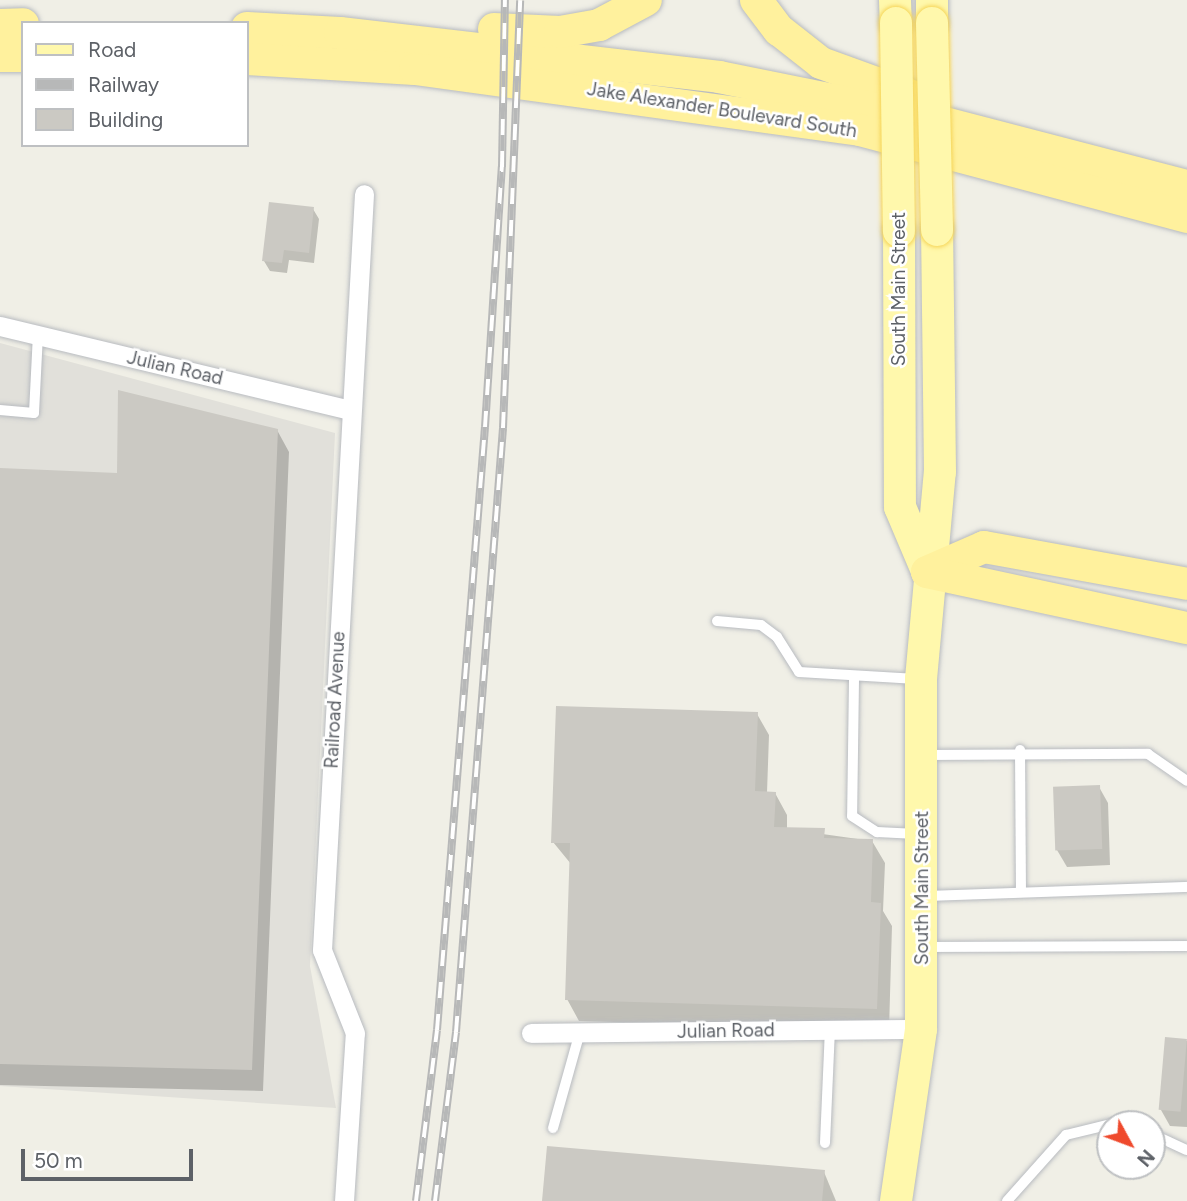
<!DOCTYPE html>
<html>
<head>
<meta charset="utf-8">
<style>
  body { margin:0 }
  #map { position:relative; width:1187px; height:1201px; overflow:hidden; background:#f0efe6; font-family:Figtree,sans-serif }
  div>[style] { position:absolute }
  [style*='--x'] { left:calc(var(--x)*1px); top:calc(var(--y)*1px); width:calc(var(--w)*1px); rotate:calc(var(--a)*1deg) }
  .industrial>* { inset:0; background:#e1e0da }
  .shadow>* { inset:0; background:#0003 }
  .building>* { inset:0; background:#cbc9c3; transform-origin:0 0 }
  .roads { filter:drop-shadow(0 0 2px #b8bbc0) drop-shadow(0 0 2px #b8bbc0) }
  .service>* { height:10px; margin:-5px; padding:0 5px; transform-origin:5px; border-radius:5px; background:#fff }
  .minor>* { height:19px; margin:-9.5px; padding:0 9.5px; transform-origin:9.5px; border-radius:9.5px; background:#fff }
  .primary>* { height:32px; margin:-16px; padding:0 16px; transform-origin:16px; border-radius:16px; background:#fff8ac }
  .trunk>* { height:32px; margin:-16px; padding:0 16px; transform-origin:16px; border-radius:16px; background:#fff19d }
  .rail>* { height:8px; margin-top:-4px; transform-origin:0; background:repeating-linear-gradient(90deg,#fff 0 16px,#b7b8b8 0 32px); box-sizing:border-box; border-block:2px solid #b7b8b8 }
  .bridges { filter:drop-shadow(0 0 2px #f6d559) drop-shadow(0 0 2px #f6d559) }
  .primary-bridge>* { height:32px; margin:-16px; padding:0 16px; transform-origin:16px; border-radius:16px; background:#fff8ac }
  span { translate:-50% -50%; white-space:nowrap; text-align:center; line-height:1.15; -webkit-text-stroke:5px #fff; paint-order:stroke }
  .street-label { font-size:19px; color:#5d6167 }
  .legend { position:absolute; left:21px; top:21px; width:228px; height:126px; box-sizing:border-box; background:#fff; border:2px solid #bec0c2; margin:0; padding:9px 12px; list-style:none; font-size:21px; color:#5d6167 }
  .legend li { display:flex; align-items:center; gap:14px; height:35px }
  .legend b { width:35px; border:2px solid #bec0c2 }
  .north { position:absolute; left:1096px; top:1110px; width:70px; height:70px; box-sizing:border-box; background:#fff; border:2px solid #bec0c2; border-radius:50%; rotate:131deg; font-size:19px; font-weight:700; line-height:28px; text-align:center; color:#5d6167 }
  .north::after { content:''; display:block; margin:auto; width:24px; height:32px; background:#ef4a2d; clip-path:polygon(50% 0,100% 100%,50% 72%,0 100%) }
  .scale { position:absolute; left:21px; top:1149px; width:172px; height:32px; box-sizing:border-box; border:4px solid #5d6167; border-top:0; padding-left:9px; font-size:21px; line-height:24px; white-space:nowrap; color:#5d6167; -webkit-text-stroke:5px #fff; paint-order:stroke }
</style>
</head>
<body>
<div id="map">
  <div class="industrial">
    <div style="clip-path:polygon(0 343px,335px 433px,310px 966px,336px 1108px,0 1086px)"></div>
  </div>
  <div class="shadow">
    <div style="clip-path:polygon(313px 209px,319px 219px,314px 263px,289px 260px,287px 273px,270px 271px,264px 261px)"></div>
    <div style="clip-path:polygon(277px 430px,289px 452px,263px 1091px,0 1085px,0 470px,119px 475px)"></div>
    <div style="clip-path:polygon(757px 714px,769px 735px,767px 793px,775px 793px,787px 815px,787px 829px,872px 841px,885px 863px,883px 911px,892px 926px,889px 1030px,579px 1021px,567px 999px,571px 864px,553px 842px)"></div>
    <div style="clip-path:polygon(1099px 787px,1108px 803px,1110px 865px,1067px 867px,1057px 850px)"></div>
    <div style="clip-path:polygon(1167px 1039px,1187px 1041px,1187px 1127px,1170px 1126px,1161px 1110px)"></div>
    <div style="clip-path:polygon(824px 1172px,836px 1201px,544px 1201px)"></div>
  </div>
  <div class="building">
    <div style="clip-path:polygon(269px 202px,314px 207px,309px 253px,284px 250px,282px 263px,262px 261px)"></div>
    <div style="clip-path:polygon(118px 390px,278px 429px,252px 1070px,0 1064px,0 468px,117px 473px)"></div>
    <div style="clip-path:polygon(556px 706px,758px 712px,755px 791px,776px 792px,774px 827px,825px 828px,824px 838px,873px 839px,871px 902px,881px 903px,877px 1009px,565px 1000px,570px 843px,551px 843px)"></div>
    <div style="left:1100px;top:785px;width:64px;height:47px;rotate:88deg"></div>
    <div style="left:1165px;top:1037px;width:22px;height:73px;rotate:5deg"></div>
    <div style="clip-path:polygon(547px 1146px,825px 1170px,822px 1201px,542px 1201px)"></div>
  </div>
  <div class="roads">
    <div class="service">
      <div style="--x:0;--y:410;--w:34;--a:5"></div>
      <div style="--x:34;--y:413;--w:78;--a:-87.1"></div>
      <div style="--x:717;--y:621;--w:44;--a:5.2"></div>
      <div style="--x:761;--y:625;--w:20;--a:37"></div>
      <div style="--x:777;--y:637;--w:41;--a:57.8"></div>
      <div style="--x:799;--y:672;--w:118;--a:3.4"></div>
      <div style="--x:854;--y:680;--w:136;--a:90.8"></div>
      <div style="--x:852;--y:816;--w:30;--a:33"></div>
      <div style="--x:877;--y:832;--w:40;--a:2.9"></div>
      <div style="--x:1020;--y:750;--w:142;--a:89.6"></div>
      <div style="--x:924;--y:755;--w:224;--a:-0.3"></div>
      <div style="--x:1148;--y:754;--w:47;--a:34.7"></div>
      <div style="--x:925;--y:896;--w:262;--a:-2"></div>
      <div style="--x:926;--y:947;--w:261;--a:-0.2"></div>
      <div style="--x:553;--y:1128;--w:100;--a:-74.3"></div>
      <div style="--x:1152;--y:1134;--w:38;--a:25"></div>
      <div style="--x:825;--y:1143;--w:113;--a:-87.5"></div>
      <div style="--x:1007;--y:1201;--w:89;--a:-48.2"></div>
      <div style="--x:1066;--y:1135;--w:46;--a:-13.7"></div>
    </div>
    <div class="minor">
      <div style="--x:0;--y:326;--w:359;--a:13.5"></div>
      <div style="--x:531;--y:1033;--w:390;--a:-0.6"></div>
      <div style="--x:344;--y:1201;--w:168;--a:-86.3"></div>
      <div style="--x:355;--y:1033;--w:89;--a:-111.7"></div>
      <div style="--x:322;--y:950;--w:757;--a:-86.82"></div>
    </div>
    <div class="primary">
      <div style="--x:895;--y:0;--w:23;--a:88"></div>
      <div style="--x:932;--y:0;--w:23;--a:90"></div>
      <div style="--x:899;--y:231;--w:276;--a:89.8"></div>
      <div style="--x:900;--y:507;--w:69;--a:67.1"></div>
      <div style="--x:896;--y:1201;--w:174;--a:-81.7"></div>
      <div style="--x:921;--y:1029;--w:350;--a:-90"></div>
      <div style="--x:921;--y:679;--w:208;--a:-84.8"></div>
      <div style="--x:940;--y:472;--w:242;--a:-90.7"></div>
    </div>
    <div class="trunk">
      <div style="--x:756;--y:0;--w:38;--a:53"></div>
      <div style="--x:779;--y:30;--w:53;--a:38.2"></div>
      <div style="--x:821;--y:63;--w:94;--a:20"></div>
      <div style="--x:0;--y:25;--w:23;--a:-2"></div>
      <div style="--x:247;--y:28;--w:93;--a:3.1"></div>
      <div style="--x:340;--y:33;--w:382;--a:6.6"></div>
      <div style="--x:719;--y:77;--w:218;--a:11.4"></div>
      <div style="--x:933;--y:120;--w:262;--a:14.6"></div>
      <div style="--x:494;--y:29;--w:66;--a:2.6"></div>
      <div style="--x:560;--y:32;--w:40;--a:-10"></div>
      <div style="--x:599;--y:25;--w:53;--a:-28"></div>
      <div style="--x:0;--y:56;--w:23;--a:0"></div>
      <div style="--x:247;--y:59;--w:168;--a:3.4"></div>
      <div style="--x:415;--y:69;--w:449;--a:7.8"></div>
      <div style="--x:860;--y:130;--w:338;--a:14.9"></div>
      <div style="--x:927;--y:572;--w:62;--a:-23.7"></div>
      <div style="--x:984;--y:547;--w:206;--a:10.3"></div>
      <div style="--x:927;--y:572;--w:266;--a:12.2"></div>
    </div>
  </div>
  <div class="rail">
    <div style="--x:416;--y:1201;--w:172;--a:-83"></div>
    <div style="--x:437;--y:1030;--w:605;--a:-85.45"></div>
    <div style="--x:485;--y:427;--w:261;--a:-86.3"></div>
    <div style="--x:502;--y:167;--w:167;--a:-89"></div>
    <div style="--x:435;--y:1201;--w:170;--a:-82.9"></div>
    <div style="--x:456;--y:1032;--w:606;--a:-85.55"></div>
    <div style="--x:503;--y:428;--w:428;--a:-87.7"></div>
  </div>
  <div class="bridges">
    <div class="primary-bridge">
      <div style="--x:896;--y:23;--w:208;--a:89.2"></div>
      <div style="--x:932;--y:23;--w:207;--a:88.6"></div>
    </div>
  </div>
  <div class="street-label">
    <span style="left:722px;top:110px;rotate:9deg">Jake Alexander Boulevard South</span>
    <span style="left:899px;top:289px;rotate:-90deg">South Main Street</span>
    <span style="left:175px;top:368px;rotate:13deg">Julian Road</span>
    <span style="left:335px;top:700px;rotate:-87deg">Railroad Avenue</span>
    <span style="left:922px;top:888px;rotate:-90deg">South Main Street</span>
    <span style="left:726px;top:1031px;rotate:-1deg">Julian Road</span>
  </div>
  <ul class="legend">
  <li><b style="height:9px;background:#fff8ac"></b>Road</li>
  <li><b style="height:9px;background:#b7b8b8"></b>Railway</li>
  <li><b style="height:19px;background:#cbc9c3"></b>Building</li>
  </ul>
  <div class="north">N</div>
  <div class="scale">50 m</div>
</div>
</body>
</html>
